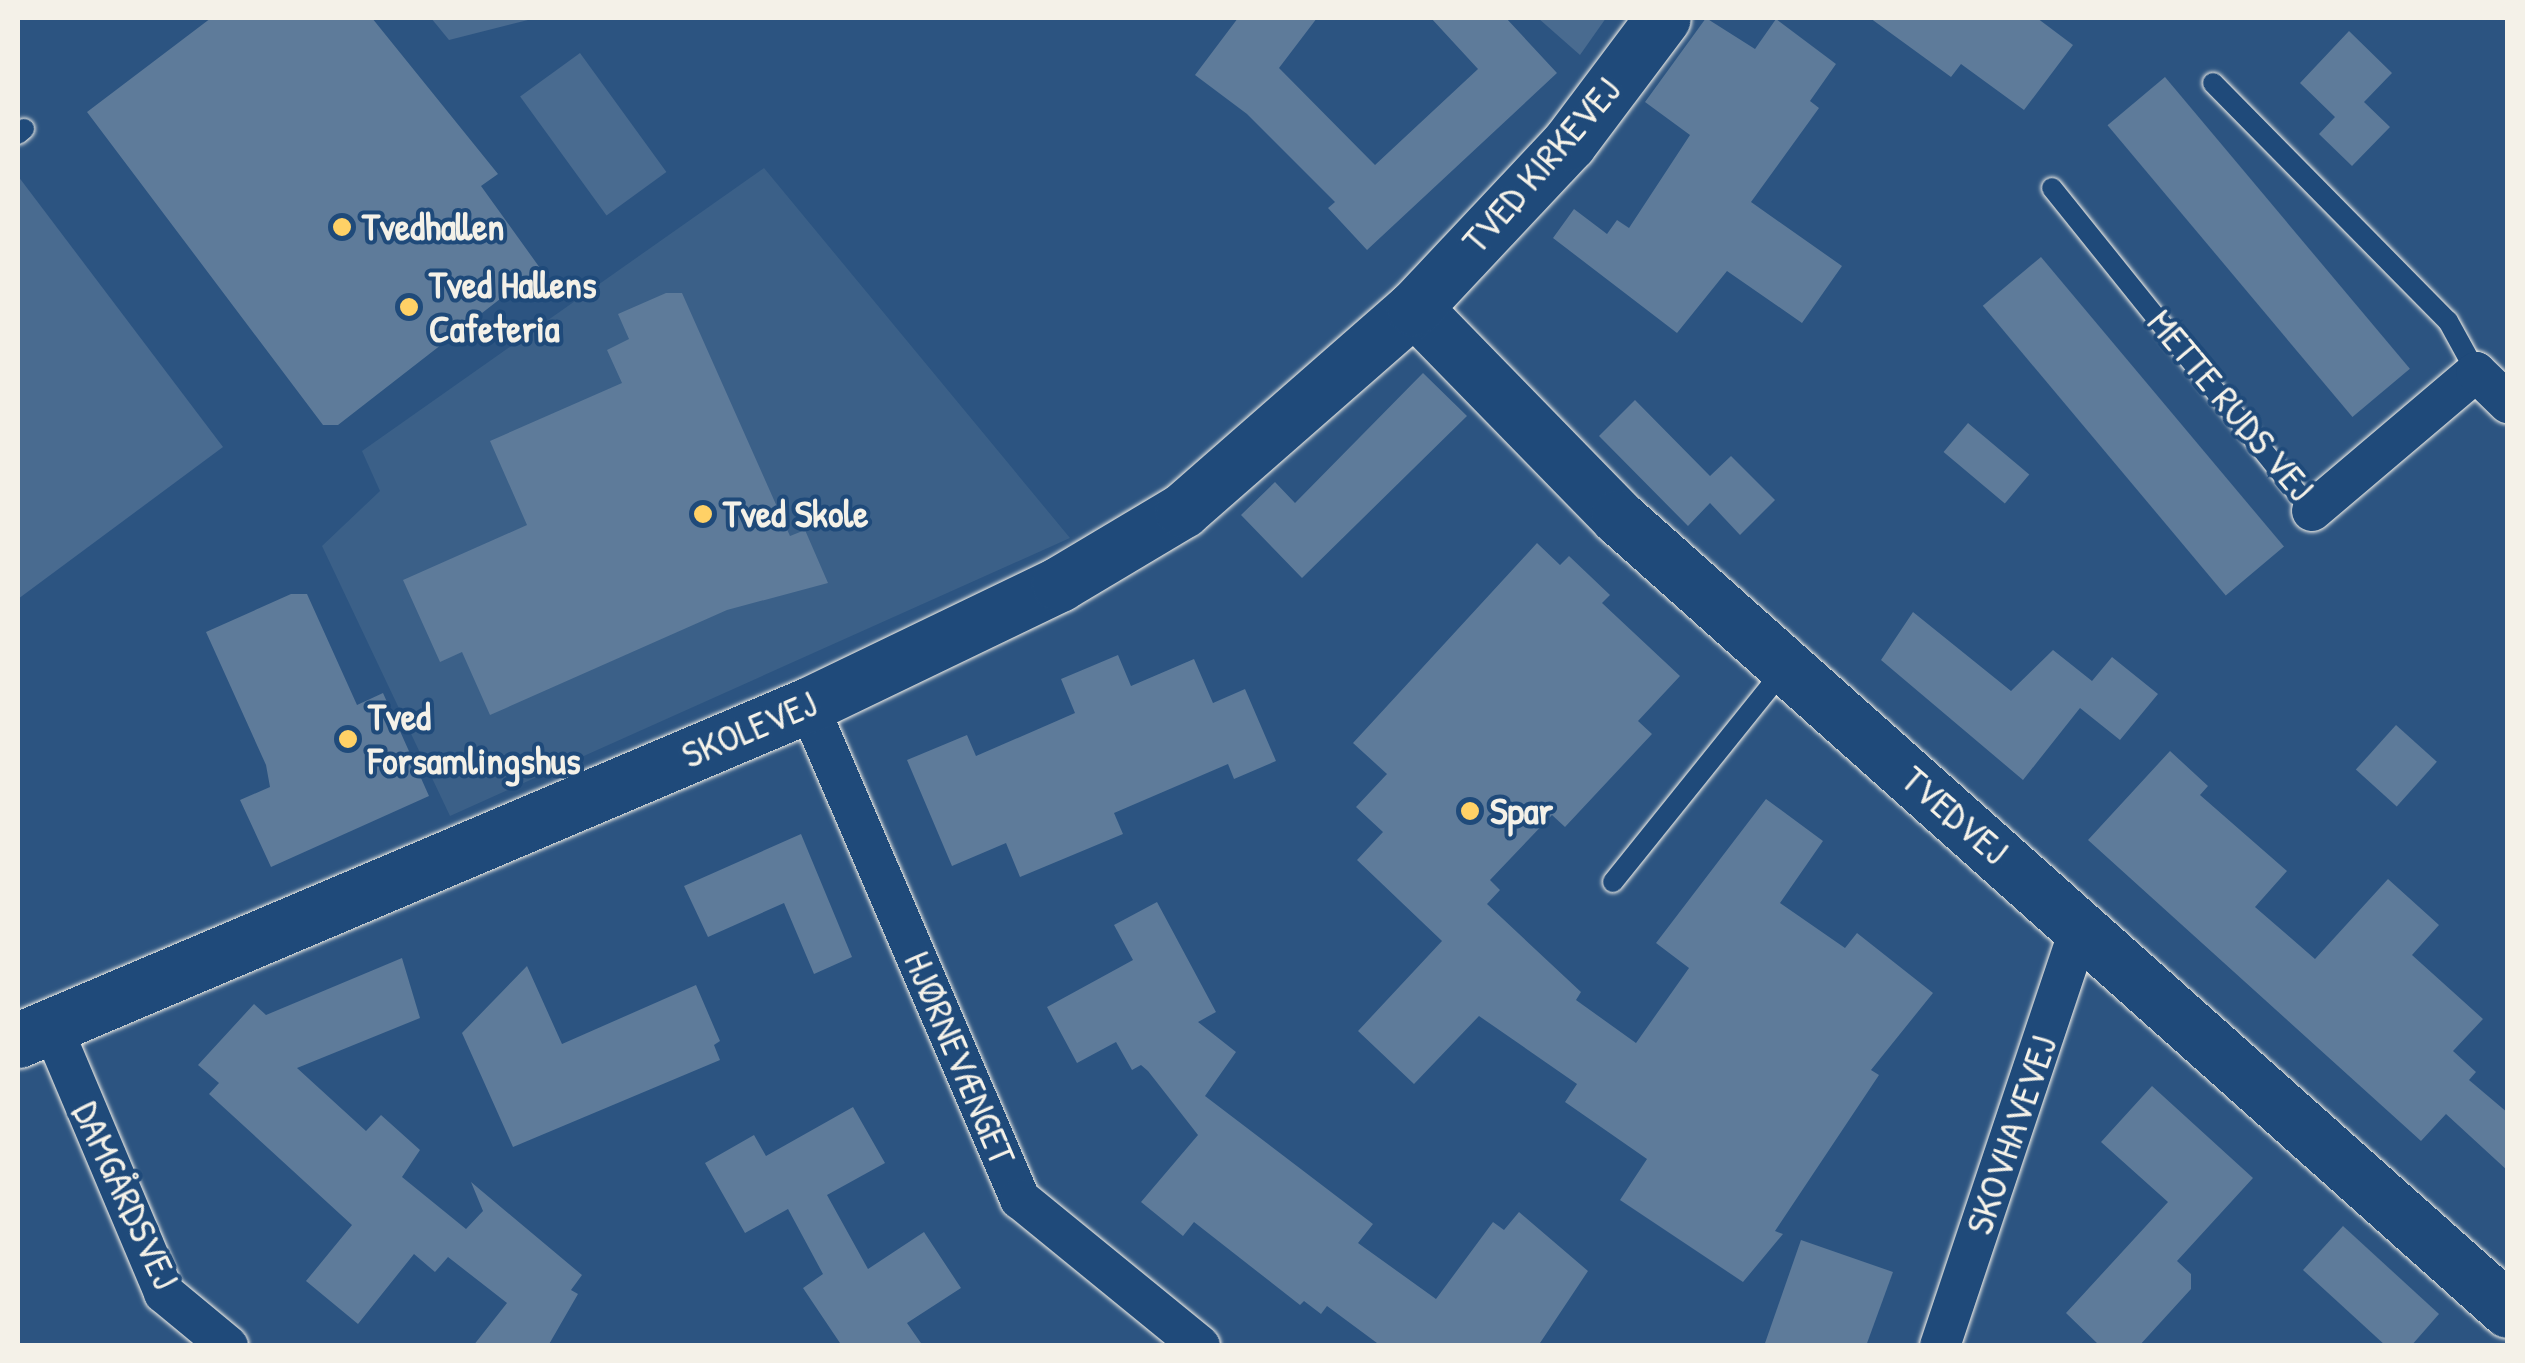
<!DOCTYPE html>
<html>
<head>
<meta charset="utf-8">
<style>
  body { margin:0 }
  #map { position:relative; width:2525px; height:1363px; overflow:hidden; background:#2c5481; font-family:"Patrick Hand",sans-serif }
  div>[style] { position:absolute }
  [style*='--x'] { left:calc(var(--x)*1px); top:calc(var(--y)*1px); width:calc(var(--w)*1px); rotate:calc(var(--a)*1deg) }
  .built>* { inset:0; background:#3b6088 }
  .green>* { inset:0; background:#496b90; transform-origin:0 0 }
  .building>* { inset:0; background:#5e7b9a; transform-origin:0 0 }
  .roads { filter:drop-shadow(0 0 2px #f4f1e8) drop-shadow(0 0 2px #f4f1e8) }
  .lane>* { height:20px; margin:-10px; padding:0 10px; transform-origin:10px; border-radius:10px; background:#1f4a7a }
  .street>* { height:40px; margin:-20px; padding:0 20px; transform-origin:20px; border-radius:20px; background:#1f4a7a }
  .secondary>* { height:55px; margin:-27.5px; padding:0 27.5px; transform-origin:27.5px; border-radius:27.5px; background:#1f4a7a }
  .dots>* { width:28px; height:28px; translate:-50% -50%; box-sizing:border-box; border:5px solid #1f4a7a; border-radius:50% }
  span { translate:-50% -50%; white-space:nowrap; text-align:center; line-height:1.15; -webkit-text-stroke:8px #1f4a7a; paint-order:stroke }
  .street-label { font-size:38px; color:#f4f1e8 }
  .poi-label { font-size:38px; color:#f4f1e8; font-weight:700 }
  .left { translate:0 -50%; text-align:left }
  .frame { position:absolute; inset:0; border:20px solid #f4f1e8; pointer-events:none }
</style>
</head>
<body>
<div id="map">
  <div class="built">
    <div style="clip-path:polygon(764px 168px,1070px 538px,450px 816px,322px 546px,380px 491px,362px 451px)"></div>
  </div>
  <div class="green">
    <div style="clip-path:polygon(431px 18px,536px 18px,449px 40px)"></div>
    <div style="clip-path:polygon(1538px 18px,1606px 18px,1580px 55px)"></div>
    <div style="left:580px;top:53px;width:147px;height:74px;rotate:54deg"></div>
    <div style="clip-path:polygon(18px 176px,223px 447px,18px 599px)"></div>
  </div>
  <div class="building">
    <div style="clip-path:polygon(211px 18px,372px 18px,498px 174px,481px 186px,540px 268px,338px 425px,323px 425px,87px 112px)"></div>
    <div style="clip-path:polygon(1238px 18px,1317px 18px,1279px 68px,1375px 165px,1478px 69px,1431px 18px,1506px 18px,1557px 73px,1367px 250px,1328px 208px,1335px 202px,1247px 114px,1195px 75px)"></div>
    <div style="clip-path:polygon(1706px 18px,1755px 49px,1776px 19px,1836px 64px,1810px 101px,1819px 108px,1751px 202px,1842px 266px,1802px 323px,1727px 271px,1677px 333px,1553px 238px,1574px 209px,1607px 234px,1617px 220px,1629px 228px,1690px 135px,1645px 102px)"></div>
    <div style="clip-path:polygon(1870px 18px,2037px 18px,2073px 45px,2024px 110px,1961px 64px,1951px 77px)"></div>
    <div style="clip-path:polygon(2349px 31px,2392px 73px,2364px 102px,2390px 127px,2352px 166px,2319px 134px,2335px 117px,2300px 83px)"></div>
    <div style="left:2165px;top:77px;width:381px;height:75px;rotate:50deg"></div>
    <div style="left:2041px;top:257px;width:378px;height:76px;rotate:50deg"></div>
    <div style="clip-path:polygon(666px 293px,682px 293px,790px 536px,805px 530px,828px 583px,727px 610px,490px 715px,462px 652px,440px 662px,403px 580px,527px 525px,490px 441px,622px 383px,607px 350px,629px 339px,618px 314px)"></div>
    <div style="clip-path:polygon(1423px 373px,1467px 416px,1302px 578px,1241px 515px,1275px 482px,1295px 503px)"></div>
    <div style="clip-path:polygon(1635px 400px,1710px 476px,1731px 456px,1775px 500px,1740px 535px,1710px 503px,1688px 526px,1599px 436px)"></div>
    <div style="left:1968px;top:423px;width:80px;height:38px;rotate:40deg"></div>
    <div style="clip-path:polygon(1537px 543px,1560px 565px,1569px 556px,1610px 595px,1602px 603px,1680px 676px,1638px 721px,1652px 734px,1565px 827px,1552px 815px,1490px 880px,1500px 890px,1487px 904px,1581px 992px,1576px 1000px,1636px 1043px,1689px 968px,1656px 943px,1766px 799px,1823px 841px,1780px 903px,1845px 948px,1857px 933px,1933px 993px,1871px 1070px,1879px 1075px,1775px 1231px,1783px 1234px,1743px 1282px,1620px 1200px,1647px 1159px,1565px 1102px,1577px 1084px,1479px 1016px,1414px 1084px,1358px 1031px,1442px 941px,1357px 860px,1383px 832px,1356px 807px,1387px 774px,1353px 743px)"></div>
    <div style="clip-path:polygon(291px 594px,307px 594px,357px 705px,383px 693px,429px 796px,271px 867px,240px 800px,270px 787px,266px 765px,206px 632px)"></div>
    <div style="clip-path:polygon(1913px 612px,2011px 691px,2053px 650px,2092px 681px,2112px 657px,2158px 694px,2120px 740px,2080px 708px,2023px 780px,1881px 660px)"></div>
    <div style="clip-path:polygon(1118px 655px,1131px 686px,1194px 659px,1213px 703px,1245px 689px,1276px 761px,1234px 779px,1228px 764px,1114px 813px,1123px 834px,1020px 877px,1006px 843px,952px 866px,907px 760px,967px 735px,976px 756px,1075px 713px,1061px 679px)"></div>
    <div style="left:2396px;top:725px;width:55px;height:60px;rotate:42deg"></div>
    <div style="clip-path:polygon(2170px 751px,2208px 786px,2200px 795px,2287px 871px,2255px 907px,2315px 959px,2388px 879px,2439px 925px,2412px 955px,2483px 1019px,2453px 1051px,2476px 1072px,2469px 1080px,2508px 1113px,2508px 1171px,2446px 1114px,2421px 1141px,2088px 840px)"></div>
    <div style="clip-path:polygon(801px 834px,852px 957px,814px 974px,784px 903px,708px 937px,684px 886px)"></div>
    <div style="clip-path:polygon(1157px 902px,1216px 1012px,1198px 1022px,1236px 1052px,1205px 1096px,1373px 1224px,1358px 1243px,1436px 1299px,1493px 1222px,1504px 1230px,1519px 1212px,1588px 1271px,1538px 1346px,1381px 1346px,1327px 1306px,1321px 1314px,1304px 1301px,1300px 1305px,1194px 1222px,1183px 1236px,1141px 1202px,1198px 1135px,1148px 1071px,1141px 1065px,1132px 1070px,1116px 1042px,1077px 1063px,1047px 1007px,1133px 960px,1114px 925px)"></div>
    <div style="clip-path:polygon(402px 958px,420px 1018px,297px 1068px,366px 1131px,381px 1115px,420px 1150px,402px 1177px,466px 1229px,483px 1211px,471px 1182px,582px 1275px,571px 1290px,578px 1294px,548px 1346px,473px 1346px,507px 1303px,448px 1257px,435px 1272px,414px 1254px,358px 1324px,306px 1281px,352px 1225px,209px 1094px,219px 1083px,198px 1065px,254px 1004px,266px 1015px)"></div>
    <div style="clip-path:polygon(527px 966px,562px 1044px,696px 985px,720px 1041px,714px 1045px,720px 1060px,513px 1147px,462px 1033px)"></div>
    <div style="clip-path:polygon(2152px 1086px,2253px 1178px,2177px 1261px,2191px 1274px,2191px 1289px,2139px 1346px,2100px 1346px,2066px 1313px,2168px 1202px,2101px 1142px)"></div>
    <div style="clip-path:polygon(853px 1107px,885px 1163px,827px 1195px,868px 1269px,924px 1232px,961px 1288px,907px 1323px,923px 1346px,842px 1346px,803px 1288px,823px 1274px,788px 1209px,745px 1233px,705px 1163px,754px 1135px,766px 1156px)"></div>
    <div style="clip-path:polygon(2343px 1226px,2439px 1314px,2411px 1346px,2386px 1346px,2303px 1270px)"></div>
    <div style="clip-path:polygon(1801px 1240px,1893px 1272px,1866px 1346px,1764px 1346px)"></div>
  </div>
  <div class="roads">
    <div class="lane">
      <div style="--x:2213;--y:83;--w:334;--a:45.4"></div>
      <div style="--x:2448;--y:321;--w:58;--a:61.2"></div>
      <div style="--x:18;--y:134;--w:8;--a:-40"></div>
      <div style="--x:2052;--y:188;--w:415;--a:51.2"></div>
      <div style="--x:1613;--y:882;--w:273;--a:-51.2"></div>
    </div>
    <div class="street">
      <div style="--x:2312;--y:511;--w:215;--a:-40.3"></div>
      <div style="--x:2476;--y:372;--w:45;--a:44.1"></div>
      <div style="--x:808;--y:705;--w:538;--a:66.77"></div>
      <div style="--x:1020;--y:1199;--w:232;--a:39.2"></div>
      <div style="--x:51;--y:1025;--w:291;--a:67.1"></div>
      <div style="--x:164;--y:1293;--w:83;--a:39.6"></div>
      <div style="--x:1940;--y:1346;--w:444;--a:-71.5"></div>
    </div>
    <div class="secondary">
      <div style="--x:1414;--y:308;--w:292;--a:45.7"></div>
      <div style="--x:1618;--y:517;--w:1192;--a:41.7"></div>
      <div style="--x:18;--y:1040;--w:858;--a:-22.98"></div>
      <div style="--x:808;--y:705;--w:279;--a:-25.7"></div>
      <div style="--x:1059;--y:584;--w:144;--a:-30.8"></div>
      <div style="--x:1183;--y:510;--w:307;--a:-41.2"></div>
      <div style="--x:1414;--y:308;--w:226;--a:-46.8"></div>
      <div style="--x:1569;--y:143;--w:156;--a:-53.1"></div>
    </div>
  </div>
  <div class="dots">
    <div style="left:342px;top:227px;background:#ffd166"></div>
    <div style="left:409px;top:307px;background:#ffd166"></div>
    <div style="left:703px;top:514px;background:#ffd166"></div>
    <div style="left:348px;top:739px;background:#ffd166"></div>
    <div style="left:1470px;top:811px;background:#ffd166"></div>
  </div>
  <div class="street-label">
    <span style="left:1541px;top:165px;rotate:-49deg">TVED KIRKEVEJ</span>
    <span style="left:2231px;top:405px;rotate:50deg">METTE RUDS VEJ</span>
    <span style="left:749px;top:729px;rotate:-23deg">SKOLEVEJ</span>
    <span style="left:1955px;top:815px;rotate:41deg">TVEDVEJ</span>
    <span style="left:960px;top:1058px;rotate:67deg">HJØRNEVÆNGET</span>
    <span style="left:2011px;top:1135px;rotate:-71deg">SKOVHAVEVEJ</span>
    <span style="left:126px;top:1195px;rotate:65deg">DAMGÅRDSVEJ</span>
  </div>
  <div class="poi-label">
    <span class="left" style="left:362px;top:227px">Tvedhallen</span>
    <span class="left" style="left:429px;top:307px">Tved Hallens<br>Cafeteria</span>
    <span class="left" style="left:723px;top:514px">Tved Skole</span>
    <span class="left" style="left:368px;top:739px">Tved<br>Forsamlingshus</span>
    <span class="left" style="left:1490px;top:811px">Spar</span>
  </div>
  <div class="frame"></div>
</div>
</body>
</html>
